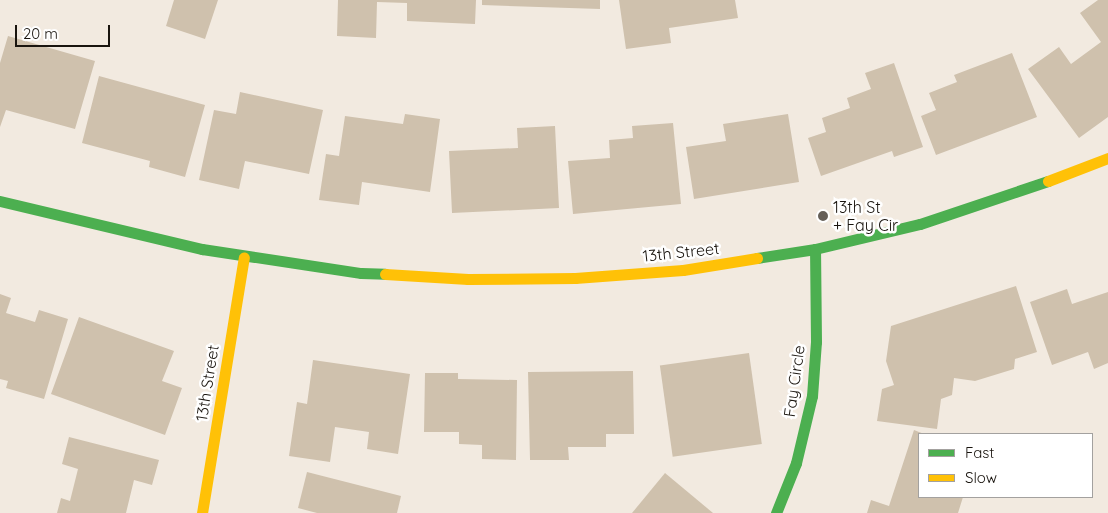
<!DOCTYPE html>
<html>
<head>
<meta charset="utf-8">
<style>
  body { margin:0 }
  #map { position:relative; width:1108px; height:513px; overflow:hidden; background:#f2eae0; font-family:Quicksand,sans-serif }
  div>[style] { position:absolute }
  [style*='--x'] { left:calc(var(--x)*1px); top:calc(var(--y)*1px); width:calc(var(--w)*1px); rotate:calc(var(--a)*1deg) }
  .building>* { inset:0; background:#cfc1ad; transform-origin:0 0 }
  .fast>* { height:11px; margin:-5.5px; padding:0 5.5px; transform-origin:5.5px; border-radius:5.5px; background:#4caf50 }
  .slow>* { height:11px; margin:-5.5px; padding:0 5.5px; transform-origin:5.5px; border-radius:5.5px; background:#ffc107 }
  .dots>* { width:14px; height:14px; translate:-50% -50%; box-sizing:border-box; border:2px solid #fff; border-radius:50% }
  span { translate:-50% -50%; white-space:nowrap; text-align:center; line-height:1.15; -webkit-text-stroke:5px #fff; paint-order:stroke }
  .poi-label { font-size:16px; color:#19140e }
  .left { translate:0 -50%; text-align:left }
  .street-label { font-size:16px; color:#19140e }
  .legend { position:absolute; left:918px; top:433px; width:175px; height:65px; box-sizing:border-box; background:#fff; border:1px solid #a3a19f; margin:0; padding:6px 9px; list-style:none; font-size:15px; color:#19140e }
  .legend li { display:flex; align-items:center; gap:10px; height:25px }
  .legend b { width:25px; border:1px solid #a3a19f }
  .scale { position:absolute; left:15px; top:25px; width:95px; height:22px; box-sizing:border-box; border:2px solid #19140e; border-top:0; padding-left:6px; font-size:15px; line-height:18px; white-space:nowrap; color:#19140e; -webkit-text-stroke:4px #fff; paint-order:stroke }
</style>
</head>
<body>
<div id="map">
  <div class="building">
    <div style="clip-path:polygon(174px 0,218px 0,205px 39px,166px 26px)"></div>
    <div style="clip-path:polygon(338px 0,476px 0,475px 24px,407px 21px,407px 3px,377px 2px,376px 38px,337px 36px)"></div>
    <div style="clip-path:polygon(482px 0,600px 0,600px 9px,482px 5px)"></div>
    <div style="clip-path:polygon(619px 0,735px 0,738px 18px,669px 28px,671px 43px,626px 49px)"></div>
    <div style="clip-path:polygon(1098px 0,1108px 0,1108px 117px,1079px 138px,1028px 69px,1059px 47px,1071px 64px,1101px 42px,1080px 13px)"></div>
    <div style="clip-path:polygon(8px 36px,95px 61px,75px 129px,6px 110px,0 127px,0 63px)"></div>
    <div style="clip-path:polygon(1012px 53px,1037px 117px,936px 155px,921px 116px,936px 110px,929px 93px,957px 82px,954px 75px)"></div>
    <div style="clip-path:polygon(894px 63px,923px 147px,894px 157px,892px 151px,821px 176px,808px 138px,826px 132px,822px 118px,850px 108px,847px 98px,871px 89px,865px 73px)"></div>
    <div style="clip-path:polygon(99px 76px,205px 105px,185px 177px,149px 167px,150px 161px,82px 143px)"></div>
    <div style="clip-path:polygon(240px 92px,323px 110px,309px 174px,245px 161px,239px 189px,199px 180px,214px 110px,236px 114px)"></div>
    <div style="clip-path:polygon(405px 114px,440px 119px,430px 192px,362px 182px,359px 205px,319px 200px,326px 154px,339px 156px,345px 116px,403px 124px)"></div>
    <div style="clip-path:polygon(788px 114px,799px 182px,694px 199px,686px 147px,726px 141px,723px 124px)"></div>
    <div style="clip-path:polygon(673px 123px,681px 204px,573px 214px,568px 161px,610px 158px,609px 140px,633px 138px,632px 126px)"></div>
    <div style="clip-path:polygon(555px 126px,559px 208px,452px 213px,449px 151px,518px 148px,517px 128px)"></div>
    <div style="clip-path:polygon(1016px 286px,1037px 352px,1015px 359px,1014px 369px,975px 381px,954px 378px,952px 395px,941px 399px,937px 429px,877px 421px,882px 389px,894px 385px,886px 361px,891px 326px)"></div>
    <div style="clip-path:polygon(1067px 289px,1072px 304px,1108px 292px,1108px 363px,1094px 369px,1088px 352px,1052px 365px,1030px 302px)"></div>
    <div style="clip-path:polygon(0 294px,11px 298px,6px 313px,35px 322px,39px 310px,68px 319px,44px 399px,6px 388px,8px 381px,0 379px)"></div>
    <div style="clip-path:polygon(79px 317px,174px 351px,162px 381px,182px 388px,165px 435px,51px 394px)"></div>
    <div style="left:749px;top:353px;width:92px;height:90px;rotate:82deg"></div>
    <div style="clip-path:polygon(313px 360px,410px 374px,398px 454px,367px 449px,369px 432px,335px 427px,330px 462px,289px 456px,297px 402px,307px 404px)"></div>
    <div style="clip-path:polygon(633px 371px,634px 434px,606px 434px,606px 447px,568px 447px,569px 460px,530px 460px,528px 372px)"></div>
    <div style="clip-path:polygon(425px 373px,458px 373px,458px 379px,517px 380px,516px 460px,482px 459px,482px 445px,459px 444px,459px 432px,424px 432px)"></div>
    <div style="clip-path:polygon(914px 430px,924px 434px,919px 434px,919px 497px,963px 497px,958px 513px,867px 513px,871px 500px,889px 506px)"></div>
    <div style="clip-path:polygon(69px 437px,159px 460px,152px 485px,134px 480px,126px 513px,57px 513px,61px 498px,70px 501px,78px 469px,62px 464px)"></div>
    <div style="clip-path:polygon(307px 472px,401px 496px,397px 513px,317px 513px,298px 508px)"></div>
    <div style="clip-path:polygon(665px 473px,713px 513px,632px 513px)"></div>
  </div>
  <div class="fast">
    <div style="--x:0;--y:201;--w:208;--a:13.4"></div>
    <div style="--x:202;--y:249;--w:161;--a:8.6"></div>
    <div style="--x:361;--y:273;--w:24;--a:2"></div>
    <div style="--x:757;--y:258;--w:59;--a:-8.8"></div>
    <div style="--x:815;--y:249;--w:108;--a:-13.4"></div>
    <div style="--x:920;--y:224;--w:135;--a:-18.6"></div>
    <div style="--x:776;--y:513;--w:54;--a:-68.2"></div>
    <div style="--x:796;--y:463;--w:69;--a:-76.6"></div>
    <div style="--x:812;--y:396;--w:54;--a:-85.8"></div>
    <div style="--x:816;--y:342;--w:93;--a:-90.6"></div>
  </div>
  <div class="slow">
    <div style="--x:1048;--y:181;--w:64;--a:-21"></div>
    <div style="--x:385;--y:274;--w:83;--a:3.4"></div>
    <div style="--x:468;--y:279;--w:107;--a:-0.5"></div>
    <div style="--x:575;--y:278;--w:108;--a:-4.2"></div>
    <div style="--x:683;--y:270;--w:75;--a:-9.2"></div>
    <div style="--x:202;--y:513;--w:259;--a:-80.7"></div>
  </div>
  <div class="dots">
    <div style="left:823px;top:216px;background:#655f58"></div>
  </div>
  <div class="poi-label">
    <span class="left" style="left:833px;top:216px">13th St<br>+ Fay Cir</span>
  </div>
  <div class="street-label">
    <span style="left:681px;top:252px;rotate:-6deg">13th Street</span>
    <span style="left:794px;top:381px;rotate:-82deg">Fay Circle</span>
    <span style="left:207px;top:383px;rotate:-81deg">13th Street</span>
  </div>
  <ul class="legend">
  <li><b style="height:6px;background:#4caf50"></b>Fast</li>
  <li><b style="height:6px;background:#ffc107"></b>Slow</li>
  </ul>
  <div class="scale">20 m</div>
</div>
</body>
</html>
